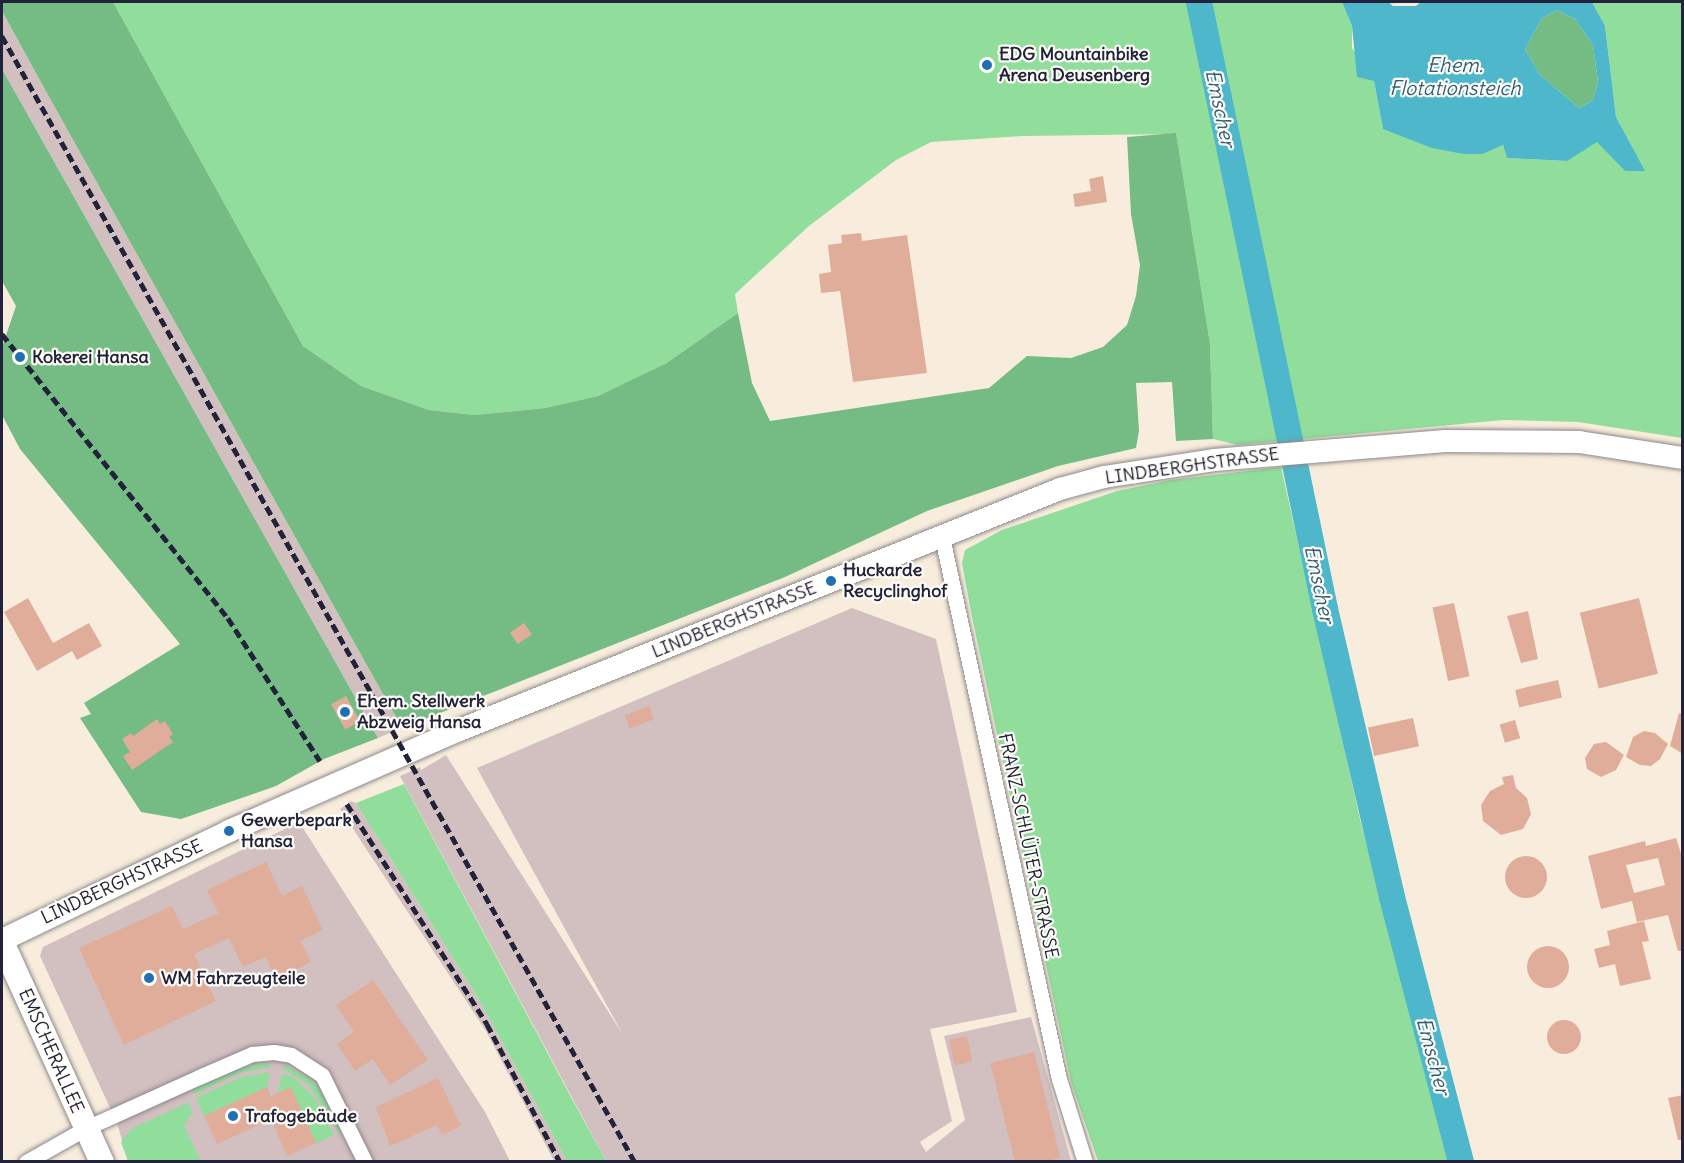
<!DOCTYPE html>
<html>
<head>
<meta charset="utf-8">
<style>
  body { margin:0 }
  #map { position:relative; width:1684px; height:1163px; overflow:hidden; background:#f8eddc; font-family:Delius,sans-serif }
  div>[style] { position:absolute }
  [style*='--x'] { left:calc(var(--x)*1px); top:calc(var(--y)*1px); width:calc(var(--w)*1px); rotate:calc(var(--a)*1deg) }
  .industrial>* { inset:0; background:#d2bfc0 }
  .green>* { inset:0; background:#91dd9b }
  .forest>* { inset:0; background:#74bc83 }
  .water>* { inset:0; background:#4eb7cb }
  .river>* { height:26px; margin:-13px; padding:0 13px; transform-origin:13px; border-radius:13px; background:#4eb7cb }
  .building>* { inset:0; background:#dfad99; transform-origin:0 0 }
  .round { border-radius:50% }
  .roads { filter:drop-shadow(0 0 2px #8d888c) drop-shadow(0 0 2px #8d888c) }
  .street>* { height:15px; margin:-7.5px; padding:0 7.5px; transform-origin:7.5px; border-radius:7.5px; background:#fff }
  .secondary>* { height:22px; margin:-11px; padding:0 11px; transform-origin:11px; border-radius:11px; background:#fff }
  .primary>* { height:24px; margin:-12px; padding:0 12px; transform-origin:12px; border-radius:12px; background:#fff }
  .rail>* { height:4.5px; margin-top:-2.25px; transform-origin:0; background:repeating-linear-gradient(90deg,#22223b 0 9px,transparent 0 13.5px) }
  .dots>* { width:16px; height:16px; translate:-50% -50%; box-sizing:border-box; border:3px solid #fdfcf7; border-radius:50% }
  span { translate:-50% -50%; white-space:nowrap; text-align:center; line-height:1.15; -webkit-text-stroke:4.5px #fdfcf7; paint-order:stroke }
  .poi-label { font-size:18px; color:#22223b; font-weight:700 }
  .left { translate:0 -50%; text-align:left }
  .street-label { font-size:18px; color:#22223b }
  .water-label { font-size:20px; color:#345e75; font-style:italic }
  .frame { position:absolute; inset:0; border:3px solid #22223b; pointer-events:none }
</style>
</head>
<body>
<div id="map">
  <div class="industrial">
    <div style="clip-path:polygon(2px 11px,48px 95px,402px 728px,378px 738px,2px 69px)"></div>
    <div style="clip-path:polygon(852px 608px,936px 639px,1017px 1012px,930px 1029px,952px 1121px,920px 1142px,926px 1152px,965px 1120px,944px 1036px,1031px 1017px,1071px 1161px,606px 1161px,400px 776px,420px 767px,421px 770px,446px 755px,623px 1035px,477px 768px)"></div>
    <div style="clip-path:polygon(351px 801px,356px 803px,478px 998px,567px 1161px,554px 1161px,486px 1031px,340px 809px)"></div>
    <div style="clip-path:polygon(299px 822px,485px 1112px,510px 1161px,128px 1161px,117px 1123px,40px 956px,43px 947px)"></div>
  </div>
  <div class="green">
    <div style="clip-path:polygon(113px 2px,1342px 2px,1352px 26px,1352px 48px,1374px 81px,1383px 129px,1483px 154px,1503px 145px,1507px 158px,1567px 161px,1597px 141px,1625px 171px,1644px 171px,1616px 117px,1605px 26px,1592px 2px,1682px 2px,1682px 438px,1578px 422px,1503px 420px,1238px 445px,1213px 439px,1210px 344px,1176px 134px,1023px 136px,931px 142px,896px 160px,809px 226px,735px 294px,738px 313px,662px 366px,598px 396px,545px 408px,474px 415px,429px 410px,361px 386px,303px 346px)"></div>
    <div style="clip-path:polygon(1281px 467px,1360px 819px,1448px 1161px,1098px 1161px,1071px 1082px,971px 612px,962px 563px,965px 550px,1002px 530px,1117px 491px,1171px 480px)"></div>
    <div style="clip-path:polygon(404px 784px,572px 1099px,606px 1161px,567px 1161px,478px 998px,356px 803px)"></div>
    <div style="clip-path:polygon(270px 1063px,270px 1067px,240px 1073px,195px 1094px,192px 1089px,240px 1067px)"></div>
    <div style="clip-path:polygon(283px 1064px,312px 1080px,323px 1094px,342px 1132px,338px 1133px,309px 1085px,283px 1069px)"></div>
    <div style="clip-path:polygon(270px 1072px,267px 1087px,204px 1116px,196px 1098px,239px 1078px)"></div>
    <div style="clip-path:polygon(282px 1074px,293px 1077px,314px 1097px,334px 1135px,316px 1143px,291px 1088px,278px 1093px)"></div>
    <div style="clip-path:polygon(189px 1102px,192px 1113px,184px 1126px,201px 1161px,128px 1161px,121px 1142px,131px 1129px)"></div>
  </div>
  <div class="forest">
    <div style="clip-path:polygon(2px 2px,113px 2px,303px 346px,361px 386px,429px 410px,474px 415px,545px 408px,598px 396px,665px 364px,738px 313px,752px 383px,770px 421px,989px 388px,1027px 356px,1071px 358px,1103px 347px,1127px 325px,1136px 296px,1140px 265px,1131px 214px,1127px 137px,1176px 133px,1210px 344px,1213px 439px,1176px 441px,1172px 382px,1136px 383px,1139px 431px,1136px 448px,1058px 466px,927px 511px,785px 577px,402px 728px,48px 95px,2px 11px)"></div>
    <div style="clip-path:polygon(1557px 10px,1575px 19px,1593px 45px,1598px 82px,1593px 100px,1579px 108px,1540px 75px,1525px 49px,1542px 18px)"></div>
    <div style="clip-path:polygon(2px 69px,378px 738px,324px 759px,276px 786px,181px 819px,141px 812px,80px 718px,91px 714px,84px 703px,180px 644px,20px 449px,2px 415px,2px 347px,16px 306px,2px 281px)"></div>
  </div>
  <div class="water">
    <div style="clip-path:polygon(evenodd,1342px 2px,1388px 2px,1393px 6px,1416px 6px,1421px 2px,1592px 2px,1605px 26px,1616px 117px,1645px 171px,1625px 171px,1597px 142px,1567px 161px,1507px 158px,1503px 145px,1483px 154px,1464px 154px,1432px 148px,1383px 129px,1374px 81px,1357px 77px,1352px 26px,1342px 2px,1557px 10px,1575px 19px,1593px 45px,1598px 82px,1593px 100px,1579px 108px,1540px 75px,1525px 49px,1542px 18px,1557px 10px)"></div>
  </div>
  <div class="river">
    <div style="--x:1199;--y:2;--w:620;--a:78.27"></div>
    <div style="--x:1325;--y:609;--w:296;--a:76.9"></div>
    <div style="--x:1392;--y:897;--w:274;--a:75.4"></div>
  </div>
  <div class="building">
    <div style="clip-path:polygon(1103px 176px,1107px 202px,1075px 207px,1073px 194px,1091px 191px,1089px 179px)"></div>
    <div style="clip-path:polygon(861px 233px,862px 241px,907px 235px,927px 373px,853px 382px,840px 291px,821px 293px,819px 274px,831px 272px,828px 245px,842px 243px,841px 235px)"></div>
    <div style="clip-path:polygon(28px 598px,53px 643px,89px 623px,102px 646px,77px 660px,72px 651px,37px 671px,4px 612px)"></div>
    <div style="left:1639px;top:598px;width:78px;height:61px;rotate:76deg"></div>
    <div style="left:1454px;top:603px;width:75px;height:22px;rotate:78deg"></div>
    <div style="clip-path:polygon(1528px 611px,1538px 659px,1521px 663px,1507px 616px)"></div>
    <div style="left:524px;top:623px;width:14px;height:17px;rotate:56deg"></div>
    <div style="left:1558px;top:680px;width:18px;height:44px;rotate:77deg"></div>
    <div style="left:346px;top:696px;width:29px;height:17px;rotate:61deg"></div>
    <div style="left:649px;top:706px;width:14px;height:26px;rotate:69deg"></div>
    <div style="clip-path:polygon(1679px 713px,1683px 714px,1683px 754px,1670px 746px)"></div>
    <div style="left:1413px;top:718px;width:29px;height:46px;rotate:78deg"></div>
    <div style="clip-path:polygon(157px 719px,160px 724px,165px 721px,173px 734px,169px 737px,173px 742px,132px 770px,123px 756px,130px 752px,122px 739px,131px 733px,133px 736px)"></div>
    <div style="left:1515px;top:720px;width:19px;height:16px;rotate:74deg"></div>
    <div style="clip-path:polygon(1644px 731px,1655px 733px,1668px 744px,1660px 759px,1651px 766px,1640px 765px,1626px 757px,1633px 737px)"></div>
    <div style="clip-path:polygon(1606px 742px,1624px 755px,1616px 770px,1601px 777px,1587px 769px,1585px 758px,1594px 744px)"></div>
    <div style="clip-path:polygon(1513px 775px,1516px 788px,1527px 798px,1531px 814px,1523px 829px,1501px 835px,1483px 821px,1481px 805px,1490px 791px,1504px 784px,1502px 777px)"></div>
    <div style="clip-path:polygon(evenodd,1676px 838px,1683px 860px,1683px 951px,1678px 951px,1668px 915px,1637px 922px,1632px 901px,1601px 909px,1588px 856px,1645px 841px,1646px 846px,1676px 838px,1658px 858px,1665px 885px,1634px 893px,1626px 865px,1658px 858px)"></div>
    <div class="round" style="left:1505px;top:856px;width:42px;height:42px"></div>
    <div style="clip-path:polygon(266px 862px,282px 896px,302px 886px,323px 930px,300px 941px,311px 962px,276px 979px,265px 957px,243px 967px,229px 938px,194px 954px,216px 1001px,124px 1045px,79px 948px,172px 906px,183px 929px,218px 913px,207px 890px)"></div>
    <div style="clip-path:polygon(1644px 921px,1649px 941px,1642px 942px,1651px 979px,1620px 986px,1615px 964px,1599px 968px,1594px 949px,1610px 945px,1607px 931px)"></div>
    <div class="round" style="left:1527px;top:946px;width:42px;height:42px"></div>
    <div style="clip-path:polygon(373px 980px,428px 1060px,390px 1085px,373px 1059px,355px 1071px,337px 1044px,354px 1032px,336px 1005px)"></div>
    <div class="round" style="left:1547px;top:1020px;width:34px;height:34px"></div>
    <div style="left:967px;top:1036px;width:26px;height:18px;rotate:79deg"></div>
    <div style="left:1034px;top:1052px;width:109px;height:45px;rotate:76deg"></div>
    <div style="clip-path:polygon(438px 1078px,461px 1126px,442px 1135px,437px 1125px,390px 1146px,376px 1107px)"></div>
    <div style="clip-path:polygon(267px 1087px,271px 1096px,291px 1087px,316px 1143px,287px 1156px,271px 1119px,217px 1144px,204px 1116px)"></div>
    <div style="clip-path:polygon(1683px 1095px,1683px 1140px,1678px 1140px,1668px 1098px)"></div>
  </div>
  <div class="roads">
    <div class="street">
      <div style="--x:942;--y:537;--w:554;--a:77.82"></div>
      <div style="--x:1059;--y:1079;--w:87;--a:72.6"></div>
      <div style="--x:26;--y:1162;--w:69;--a:-29.5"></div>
      <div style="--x:86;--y:1128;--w:124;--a:-24.3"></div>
      <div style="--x:199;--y:1077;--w:58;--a:-23.5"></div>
      <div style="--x:252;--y:1054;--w:22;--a:-5"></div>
      <div style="--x:274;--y:1052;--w:17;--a:10"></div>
      <div style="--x:291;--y:1055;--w:37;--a:33"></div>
      <div style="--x:322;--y:1075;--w:97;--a:63.7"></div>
    </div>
    <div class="secondary">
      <div style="--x:2;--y:940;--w:252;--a:-25.6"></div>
      <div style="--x:229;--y:831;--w:249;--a:-23.7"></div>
      <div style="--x:457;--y:731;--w:650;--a:-21.87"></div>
      <div style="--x:1060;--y:489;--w:46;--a:-15.3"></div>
      <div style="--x:1104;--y:477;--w:111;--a:-8.8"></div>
      <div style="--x:1214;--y:460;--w:232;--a:-4.7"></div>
      <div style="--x:1445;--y:441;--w:134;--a:0.4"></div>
      <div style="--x:1579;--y:442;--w:104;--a:8.8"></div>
    </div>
    <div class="primary">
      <div style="--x:2;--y:942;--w:242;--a:65.6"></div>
    </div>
  </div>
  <div class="rail">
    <div style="--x:2;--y:36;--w:1292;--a:60.66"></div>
    <div style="--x:2;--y:334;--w:363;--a:51.5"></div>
    <div style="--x:228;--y:618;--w:170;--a:57.2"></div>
    <div style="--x:347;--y:804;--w:261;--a:57.5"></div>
    <div style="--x:487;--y:1024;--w:156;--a:62.1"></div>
  </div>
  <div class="dots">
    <div style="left:987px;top:65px;background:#1f6fb2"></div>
    <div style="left:20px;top:357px;background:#1f6fb2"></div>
    <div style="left:831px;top:581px;background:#1f6fb2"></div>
    <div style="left:345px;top:712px;background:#1f6fb2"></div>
    <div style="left:229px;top:831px;background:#1f6fb2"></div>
    <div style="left:149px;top:978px;background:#1f6fb2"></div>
    <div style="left:233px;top:1116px;background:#1f6fb2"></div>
  </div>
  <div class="poi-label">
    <span class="left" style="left:999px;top:65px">EDG Mountainbike<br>Arena Deusenberg</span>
    <span class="left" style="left:32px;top:357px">Kokerei Hansa</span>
    <span class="left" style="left:843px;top:581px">Huckarde<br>Recyclinghof</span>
    <span class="left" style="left:357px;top:712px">Ehem. Stellwerk<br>Abzweig Hansa</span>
    <span class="left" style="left:241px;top:831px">Gewerbepark<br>Hansa</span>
    <span class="left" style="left:161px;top:978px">WM Fahrzeugteile</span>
    <span class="left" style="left:245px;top:1116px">Trafogebäude</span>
  </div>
  <div class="street-label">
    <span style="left:1192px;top:466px;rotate:-8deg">LINDBERGHSTRASSE</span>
    <span style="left:734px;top:620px;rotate:-22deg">LINDBERGHSTRASSE</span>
    <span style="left:1028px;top:846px;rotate:78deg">FRANZ-SCHLÜTER-STRASSE</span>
    <span style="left:122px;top:882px;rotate:-25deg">LINDBERGHSTRASSE</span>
    <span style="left:51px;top:1051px;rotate:66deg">EMSCHERALLEE</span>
  </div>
  <div class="water-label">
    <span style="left:1455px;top:76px">Ehem.<br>Flotationsteich</span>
    <span style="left:1221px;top:108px;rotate:78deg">Emscher</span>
    <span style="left:1320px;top:584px;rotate:78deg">Emscher</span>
    <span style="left:1434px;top:1056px;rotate:75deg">Emscher</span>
  </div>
  <div class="frame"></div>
</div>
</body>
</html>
